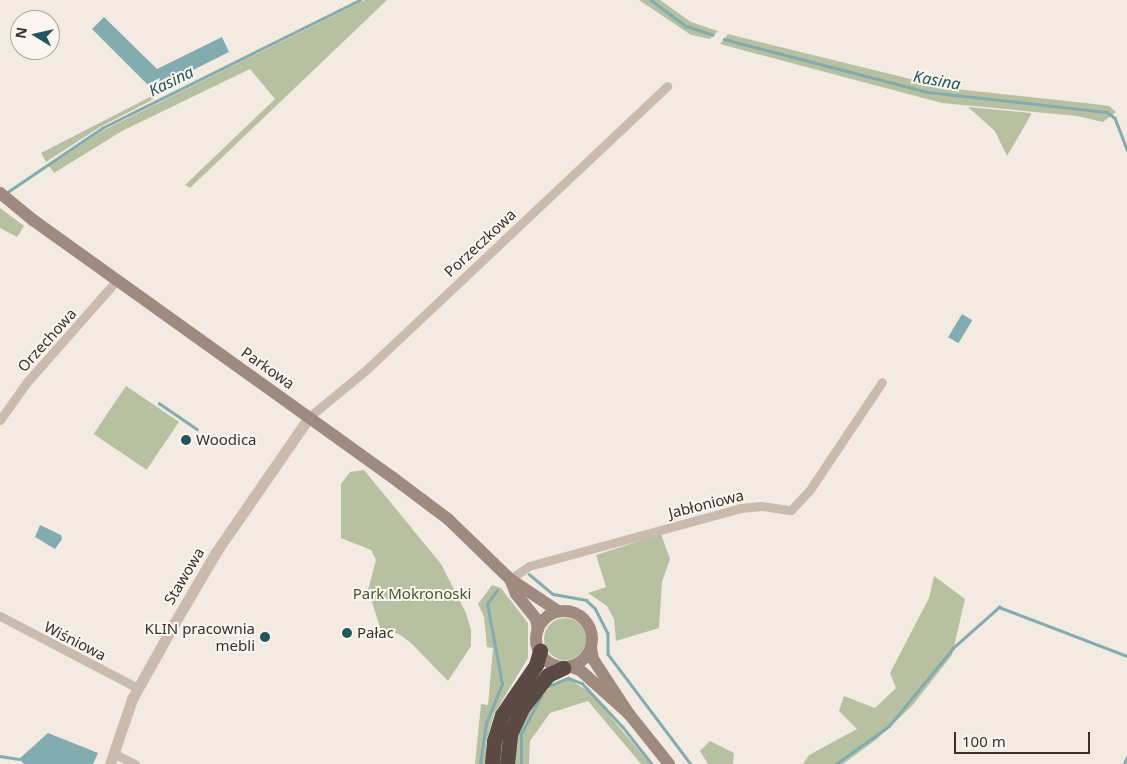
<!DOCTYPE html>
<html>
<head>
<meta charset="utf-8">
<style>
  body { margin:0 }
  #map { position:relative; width:1127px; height:764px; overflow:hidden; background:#f3ebe2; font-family:"Noto Sans",sans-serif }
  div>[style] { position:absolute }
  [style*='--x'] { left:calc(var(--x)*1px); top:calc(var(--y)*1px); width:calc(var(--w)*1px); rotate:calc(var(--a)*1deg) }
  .green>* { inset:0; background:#b7c1a2; transform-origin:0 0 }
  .round { border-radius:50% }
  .water>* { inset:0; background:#82acaf; transform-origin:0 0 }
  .stream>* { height:2.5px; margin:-1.25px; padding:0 1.25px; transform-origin:1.25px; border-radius:1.25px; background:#82acaf }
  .minor>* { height:9px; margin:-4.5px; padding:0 4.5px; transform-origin:4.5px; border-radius:4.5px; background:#cbbbae }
  .tertiary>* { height:11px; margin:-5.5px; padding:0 5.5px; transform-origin:5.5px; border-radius:5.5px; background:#cbbbae }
  .secondary>* { height:12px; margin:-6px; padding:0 6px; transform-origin:6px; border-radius:6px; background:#9e8a7f }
  .secondary>.ring { margin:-6px; padding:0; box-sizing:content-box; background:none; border:12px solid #9e8a7f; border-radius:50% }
  .motorway>* { height:15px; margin:-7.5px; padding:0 7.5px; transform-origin:7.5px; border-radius:7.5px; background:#5a4a43 }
  .dots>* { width:14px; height:14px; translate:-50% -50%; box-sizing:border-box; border:2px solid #faf5ee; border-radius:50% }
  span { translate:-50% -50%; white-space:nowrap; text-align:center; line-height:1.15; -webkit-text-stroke:4px #faf5ee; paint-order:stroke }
  .street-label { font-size:15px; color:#3a302c }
  .poi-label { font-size:15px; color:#3a302c }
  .left { translate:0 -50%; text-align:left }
  .right { translate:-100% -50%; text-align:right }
  .park-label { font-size:15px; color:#485730 }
  .water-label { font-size:16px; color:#23565a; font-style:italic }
  .north { position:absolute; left:10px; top:10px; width:50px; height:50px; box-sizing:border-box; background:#faf5ee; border:1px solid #ada6a0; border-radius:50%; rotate:279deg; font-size:14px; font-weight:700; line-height:20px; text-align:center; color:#3a302c }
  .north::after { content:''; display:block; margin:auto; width:18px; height:22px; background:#23565a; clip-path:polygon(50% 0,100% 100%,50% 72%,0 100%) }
  .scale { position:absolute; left:954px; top:732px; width:136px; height:22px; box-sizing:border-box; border:2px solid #3a302c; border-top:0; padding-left:6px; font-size:15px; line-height:18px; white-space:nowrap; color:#3a302c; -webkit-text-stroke:4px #faf5ee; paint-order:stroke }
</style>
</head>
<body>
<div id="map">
  <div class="green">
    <div style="clip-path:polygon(365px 0,387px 0,190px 188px,185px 185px,275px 99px,250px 69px,122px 131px,54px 173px,49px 166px,102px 131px)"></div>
    <div style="clip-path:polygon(639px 0,660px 0,691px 22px,718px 31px,710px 39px,691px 35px)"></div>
    <div style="clip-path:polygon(728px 34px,947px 88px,1094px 104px,1109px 106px,1116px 112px,1103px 122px,1077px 116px,942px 103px,720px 44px)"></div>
    <div style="clip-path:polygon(152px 96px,154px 99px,100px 127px,46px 162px,41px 153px)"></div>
    <div style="clip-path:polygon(968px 107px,1031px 113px,1031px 115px,1007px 156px,995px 131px)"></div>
    <div style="clip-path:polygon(0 208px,24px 226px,17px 237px,0 228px)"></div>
    <div style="left:126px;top:386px;width:64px;height:58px;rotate:34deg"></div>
    <div style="clip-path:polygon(364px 470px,441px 564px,466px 613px,471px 630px,471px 646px,448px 681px,411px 643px,399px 634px,381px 630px,368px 590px,376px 560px,371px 550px,341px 538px,341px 484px,350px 472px)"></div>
    <div style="clip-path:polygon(661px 534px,670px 559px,662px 582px,659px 628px,616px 641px,614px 619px,607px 606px,588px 593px,606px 587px,596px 555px)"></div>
    <div style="clip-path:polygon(934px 576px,965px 599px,952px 655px,912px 706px,877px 739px,843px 764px,803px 764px,809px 755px,857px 729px,839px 711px,844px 696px,875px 708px,896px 688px,890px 673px,929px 598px)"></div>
    <div style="clip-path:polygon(492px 585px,501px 588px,528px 623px,528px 658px,494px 714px,486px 743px,486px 764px,475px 764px,481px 704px,488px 705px,493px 648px,487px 647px,484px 617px,478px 604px)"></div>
    <div class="round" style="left:544px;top:618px;width:42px;height:42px"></div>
    <div style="clip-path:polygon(569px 679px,591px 693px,650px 764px,641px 764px,588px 701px,550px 713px,530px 741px,529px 764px,513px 764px,515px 739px,522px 720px,541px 690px,545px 692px,558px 681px)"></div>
    <div style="clip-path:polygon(710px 741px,734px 753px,733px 764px,708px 764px,700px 751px)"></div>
  </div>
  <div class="water">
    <div style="clip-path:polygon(104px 17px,157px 69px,222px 37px,229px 52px,153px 90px,92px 29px)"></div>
    <div style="left:962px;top:314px;width:12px;height:27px;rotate:31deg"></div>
    <div style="clip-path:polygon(40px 525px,61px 535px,62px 539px,55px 549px,35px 537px)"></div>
    <div style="clip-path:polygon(48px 733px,98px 753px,93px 764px,24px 764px,19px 759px)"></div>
  </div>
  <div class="stream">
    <div style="--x:651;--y:0;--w:44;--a:36.6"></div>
    <div style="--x:686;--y:26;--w:28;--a:18"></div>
    <div style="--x:724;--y:39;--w:211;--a:14.6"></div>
    <div style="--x:928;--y:92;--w:180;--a:6.4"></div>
    <div style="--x:1107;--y:112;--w:10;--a:37"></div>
    <div style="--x:1115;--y:118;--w:34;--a:69"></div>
    <div style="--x:6;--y:193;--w:116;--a:-34.1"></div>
    <div style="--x:102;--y:128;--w:288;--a:-26.4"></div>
    <div style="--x:159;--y:403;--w:46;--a:34.4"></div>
    <div style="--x:529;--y:574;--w:31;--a:40"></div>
    <div style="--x:553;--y:594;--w:34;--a:10"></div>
    <div style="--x:586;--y:600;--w:12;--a:42"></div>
    <div style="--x:595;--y:608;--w:28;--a:63"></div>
    <div style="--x:608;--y:633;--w:21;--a:90"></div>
    <div style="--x:608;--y:654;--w:138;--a:53"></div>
    <div style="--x:549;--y:686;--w:21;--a:-23"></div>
    <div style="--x:568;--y:678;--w:15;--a:20"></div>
    <div style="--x:582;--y:683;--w:60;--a:47"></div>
    <div style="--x:623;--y:727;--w:47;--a:51.9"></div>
    <div style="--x:0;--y:756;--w:19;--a:9"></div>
    <div style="--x:480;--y:764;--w:41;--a:-81.7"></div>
    <div style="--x:486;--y:723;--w:42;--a:-67.7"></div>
    <div style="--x:502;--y:684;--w:81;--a:-100.6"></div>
    <div style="--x:487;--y:604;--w:17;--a:-54"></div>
    <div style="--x:521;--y:764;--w:30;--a:-90"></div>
    <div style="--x:521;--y:734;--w:43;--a:-62.2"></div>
    <div style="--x:836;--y:764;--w:65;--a:-35.6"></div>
    <div style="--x:889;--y:726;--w:101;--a:-50.6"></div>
    <div style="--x:953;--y:648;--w:62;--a:-41.7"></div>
    <div style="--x:999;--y:607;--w:137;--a:20.9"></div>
    <div style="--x:1124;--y:764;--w:8;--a:-67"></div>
  </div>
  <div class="minor">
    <div style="--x:309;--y:417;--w:74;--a:-39.5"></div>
    <div style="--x:366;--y:370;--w:414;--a:-43.3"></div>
    <div style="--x:0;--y:420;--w:47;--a:-54.6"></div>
    <div style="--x:27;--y:382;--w:136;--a:-48.6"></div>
    <div style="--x:510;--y:579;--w:23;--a:-34"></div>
    <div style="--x:529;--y:566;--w:220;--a:-15.3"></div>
    <div style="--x:741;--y:508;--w:20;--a:-6"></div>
    <div style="--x:761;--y:506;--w:30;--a:8"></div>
    <div style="--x:791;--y:510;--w:26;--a:-47"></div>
    <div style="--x:809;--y:491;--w:131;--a:-56.2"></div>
    <div style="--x:0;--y:616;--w:156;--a:27.6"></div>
    <div style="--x:113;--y:753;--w:25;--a:27"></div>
  </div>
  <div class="tertiary">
    <div style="--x:110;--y:764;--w:69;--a:-71.3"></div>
    <div style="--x:132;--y:699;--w:88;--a:-60.8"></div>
    <div style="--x:175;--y:622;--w:81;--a:-59.6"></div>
    <div style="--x:216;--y:552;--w:164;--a:-55.4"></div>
  </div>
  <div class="secondary">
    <div style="--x:0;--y:193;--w:43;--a:39.3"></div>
    <div style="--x:33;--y:220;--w:442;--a:35.6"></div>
    <div style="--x:392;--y:477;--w:70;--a:36.9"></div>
    <div style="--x:448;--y:519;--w:86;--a:44.1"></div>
    <div style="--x:510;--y:579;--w:58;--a:33.7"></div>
    <div style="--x:510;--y:579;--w:16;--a:68"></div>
    <div style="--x:516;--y:594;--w:32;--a:51"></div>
    <div style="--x:536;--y:619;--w:11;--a:80"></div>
    <div class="ring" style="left:536px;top:611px;width:44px;height:44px"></div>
    <div style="--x:591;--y:648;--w:11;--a:80"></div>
    <div style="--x:593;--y:659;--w:66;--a:56.8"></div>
    <div style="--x:629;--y:714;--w:64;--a:51.3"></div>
    <div style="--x:571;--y:667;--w:9;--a:18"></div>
    <div style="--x:580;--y:670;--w:66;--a:41.9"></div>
  </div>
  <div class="motorway">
    <div style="--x:492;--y:764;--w:23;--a:-85"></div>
    <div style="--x:494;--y:741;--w:27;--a:-73"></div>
    <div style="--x:502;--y:715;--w:60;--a:-55.8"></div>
    <div style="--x:536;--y:665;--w:15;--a:-74"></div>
    <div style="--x:507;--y:764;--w:30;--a:-84"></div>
    <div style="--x:510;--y:734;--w:29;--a:-65"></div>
    <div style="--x:522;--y:708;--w:42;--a:-51.8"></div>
    <div style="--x:548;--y:675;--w:17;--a:-25"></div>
  </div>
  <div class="dots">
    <div style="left:186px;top:440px;background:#23565a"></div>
    <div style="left:347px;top:633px;background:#23565a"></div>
    <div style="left:265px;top:637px;background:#23565a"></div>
  </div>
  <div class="street-label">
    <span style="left:480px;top:243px;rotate:-43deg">Porzeczkowa</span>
    <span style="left:47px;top:340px;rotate:-48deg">Orzechowa</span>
    <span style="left:268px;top:368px;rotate:35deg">Parkowa</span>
    <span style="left:706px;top:504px;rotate:-14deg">Jabłoniowa</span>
    <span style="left:184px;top:576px;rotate:-59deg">Stawowa</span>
    <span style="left:75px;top:641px;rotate:27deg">Wiśniowa</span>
  </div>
  <div class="poi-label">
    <span class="left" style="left:196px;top:440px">Woodica</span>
    <span class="right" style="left:255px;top:637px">KLIN pracownia<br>mebli</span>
    <span class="left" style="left:357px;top:633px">Pałac</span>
  </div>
  <div class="park-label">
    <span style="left:412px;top:594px">Park Mokronoski</span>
  </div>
  <div class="water-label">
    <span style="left:937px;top:80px;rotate:10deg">Kasina</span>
    <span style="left:171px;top:81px;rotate:-26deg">Kasina</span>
  </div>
  <div class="north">N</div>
  <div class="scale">100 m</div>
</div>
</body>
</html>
